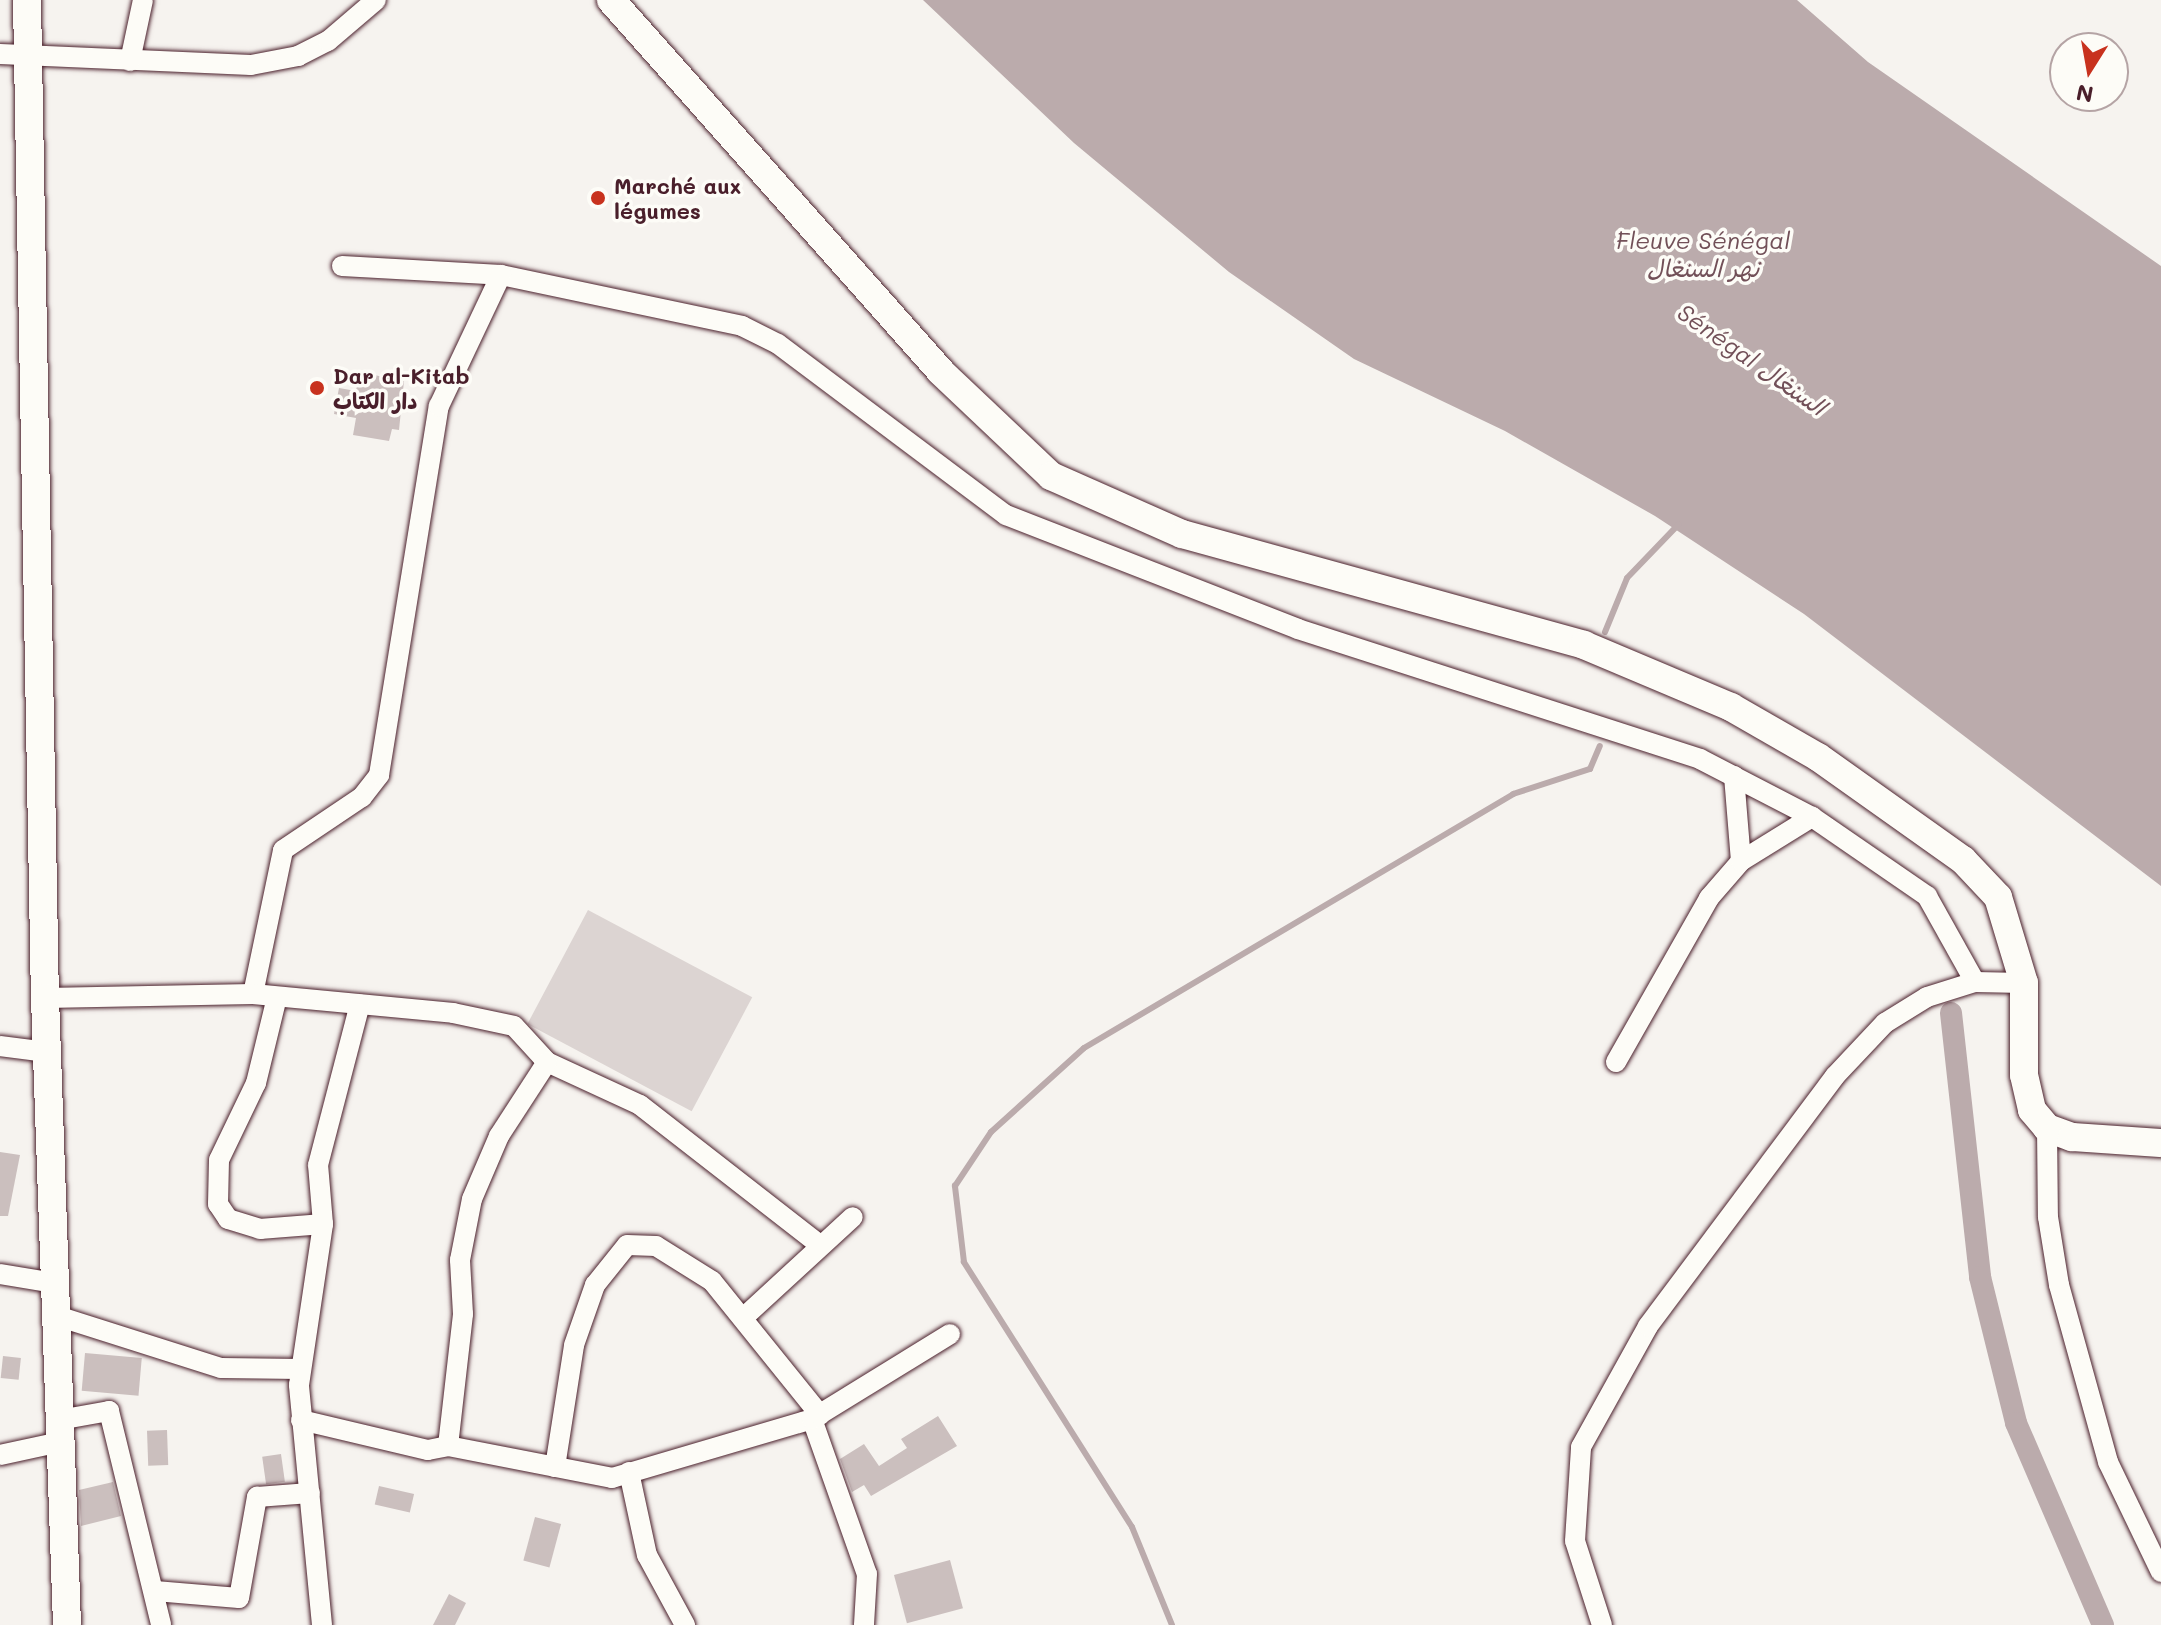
<!DOCTYPE html>
<html>
<head>
<meta charset="utf-8">
<style>
  body { margin:0 }
  #map { position:relative; width:2161px; height:1625px; overflow:hidden; background:#f6f3ef; font-family:Mali,"Playpen Sans Arabic",sans-serif }
  div>[style] { position:absolute }
  [style*='--x'] { left:calc(var(--x)*1px); top:calc(var(--y)*1px); width:calc(var(--w)*1px); rotate:calc(var(--a)*1deg) }
  .green>* { inset:0; background:#dcd4d2; transform-origin:0 0 }
  .water>* { inset:0; background:#bbabac }
  .stream>* { height:6px; margin:-3px; padding:0 3px; transform-origin:3px; border-radius:3px; background:#bbabac }
  .canal>* { height:22px; margin:-11px; padding:0 11px; transform-origin:11px; border-radius:11px; background:#bbabac }
  .building>* { inset:0; background:#cbbfbe; transform-origin:0 0 }
  .roads { filter:drop-shadow(0 0 2px #4a1f2b) drop-shadow(0 0 2px #4a1f2b) }
  .street>* { height:20px; margin:-10px; padding:0 10px; transform-origin:10px; border-radius:10px; background:#fdfcf7 }
  .secondary>* { height:28px; margin:-14px; padding:0 14px; transform-origin:14px; border-radius:14px; background:#fdfcf7 }
  .dots>* { width:22px; height:22px; translate:-50% -50%; box-sizing:border-box; border:4px solid #fdfcf7; border-radius:50% }
  span { translate:-50% -50%; white-space:nowrap; text-align:center; line-height:1.15; -webkit-text-stroke:7px #fdfcf7; paint-order:stroke }
  .poi-label { font-size:22px; color:#4a1f2b; font-weight:700 }
  .left { translate:0 -50%; text-align:left }
  .water-label { font-size:24px; color:#725058; font-style:italic }
  .north { position:absolute; left:2049px; top:32px; width:80px; height:80px; box-sizing:border-box; background:#fdfcf7; border:2px solid #b5a4a5; border-radius:50%; rotate:191deg; font-size:22px; font-weight:700; line-height:32px; text-align:center; color:#4a1f2b }
  .north::after { content:''; display:block; margin:auto; width:28px; height:36px; background:#c8321e; clip-path:polygon(50% 0,100% 100%,50% 72%,0 100%) }
</style>
</head>
<body>
<div id="map">
  <div class="green">
    <div style="left:588px;top:910px;width:186px;height:129px;rotate:28deg"></div>
  </div>
  <div class="water">
    <div style="clip-path:polygon(923px 0,1797px 0,1868px 62px,2161px 266px,2161px 886px,1804px 614px,1655px 516px,1505px 431px,1354px 359px,1229px 272px,1074px 143px)"></div>
  </div>
  <div class="stream">
    <div style="--x:1605;--y:632;--w:58;--a:-67.8"></div>
    <div style="--x:1627;--y:578;--w:74;--a:-46.1"></div>
    <div style="--x:1172;--y:1625;--w:106;--a:-112.2"></div>
    <div style="--x:1132;--y:1527;--w:314;--a:-122.4"></div>
    <div style="--x:964;--y:1262;--w:77;--a:-96.8"></div>
    <div style="--x:955;--y:1186;--w:65;--a:-56.3"></div>
    <div style="--x:991;--y:1132;--w:125;--a:-42.1"></div>
    <div style="--x:1084;--y:1048;--w:499;--a:-30.6"></div>
    <div style="--x:1513;--y:794;--w:81;--a:-18"></div>
    <div style="--x:1590;--y:769;--w:25;--a:-67"></div>
  </div>
  <div class="canal">
    <div style="--x:1951;--y:1013;--w:266;--a:83.7"></div>
    <div style="--x:1980;--y:1277;--w:150;--a:76.1"></div>
    <div style="--x:2016;--y:1423;--w:220;--a:66.7"></div>
  </div>
  <div class="building">
    <div style="clip-path:polygon(359px 372px,404px 381px,399px 430px,392px 429px,389px 441px,353px 435px,356px 418px,334px 414px,339px 388px,356px 391px)"></div>
    <div style="clip-path:polygon(0 1152px,20px 1155px,8px 1216px,0 1216px)"></div>
    <div style="left:85px;top:1353px;width:57px;height:38px;rotate:5deg"></div>
    <div style="left:3px;top:1356px;width:18px;height:22px;rotate:6deg"></div>
    <div style="clip-path:polygon(938px 1416px,957px 1446px,871px 1496px,864px 1485px,852px 1492px,840px 1459px,864px 1444px,879px 1466px,907px 1448px,901px 1439px)"></div>
    <div style="left:167px;top:1430px;width:35px;height:20px;rotate:88deg"></div>
    <div style="left:281px;top:1454px;width:28px;height:19px;rotate:82deg"></div>
    <div style="clip-path:polygon(113px 1482px,121px 1516px,81px 1526px,79px 1490px)"></div>
    <div style="left:379px;top:1486px;width:36px;height:19px;rotate:13deg"></div>
    <div style="left:535px;top:1517px;width:27px;height:45px;rotate:15deg"></div>
    <div style="left:950px;top:1560px;width:50px;height:58px;rotate:75deg"></div>
    <div style="clip-path:polygon(449px 1594px,466px 1603px,455px 1625px,433px 1625px)"></div>
  </div>
  <div class="roads">
    <div class="street">
      <div style="--x:0;--y:54;--w:251;--a:2.5"></div>
      <div style="--x:251;--y:65;--w:48;--a:-10.8"></div>
      <div style="--x:298;--y:56;--w:34;--a:-27"></div>
      <div style="--x:328;--y:41;--w:63;--a:-40.5"></div>
      <div style="--x:130;--y:61;--w:62;--a:-78"></div>
      <div style="--x:342;--y:266;--w:159;--a:3.2"></div>
      <div style="--x:501;--y:275;--w:246;--a:11.9"></div>
      <div style="--x:742;--y:326;--w:40;--a:26.6"></div>
      <div style="--x:778;--y:344;--w:285;--a:36.9"></div>
      <div style="--x:1006;--y:515;--w:313;--a:21.3"></div>
      <div style="--x:1298;--y:629;--w:422;--a:17.9"></div>
      <div style="--x:1700;--y:759;--w:126;--a:27.4"></div>
      <div style="--x:1812;--y:817;--w:140;--a:34.5"></div>
      <div style="--x:1927;--y:896;--w:98;--a:60.8"></div>
      <div style="--x:1734;--y:776;--w:85;--a:85.3"></div>
      <div style="--x:253;--y:994;--w:147;--a:-78.2"></div>
      <div style="--x:283;--y:850;--w:95;--a:-33.9"></div>
      <div style="--x:362;--y:797;--w:28;--a:-52"></div>
      <div style="--x:379;--y:775;--w:374;--a:-80.8"></div>
      <div style="--x:439;--y:406;--w:145;--a:-64.7"></div>
      <div style="--x:277;--y:997;--w:89;--a:103.7"></div>
      <div style="--x:256;--y:1083;--w:85;--a:115.7"></div>
      <div style="--x:219;--y:1160;--w:44;--a:91.3"></div>
      <div style="--x:218;--y:1204;--w:18;--a:56"></div>
      <div style="--x:228;--y:1219;--w:34;--a:17"></div>
      <div style="--x:260;--y:1229;--w:63;--a:-4.5"></div>
      <div style="--x:45;--y:998;--w:208;--a:-1.1"></div>
      <div style="--x:253;--y:994;--w:201;--a:5.4"></div>
      <div style="--x:453;--y:1013;--w:62;--a:12"></div>
      <div style="--x:514;--y:1026;--w:49;--a:47.5"></div>
      <div style="--x:547;--y:1062;--w:102;--a:24.8"></div>
      <div style="--x:640;--y:1105;--w:229;--a:37.9"></div>
      <div style="--x:0;--y:1046;--w:47;--a:7.3"></div>
      <div style="--x:1616;--y:1062;--w:189;--a:-60.4"></div>
      <div style="--x:1709;--y:898;--w:49;--a:-49.1"></div>
      <div style="--x:1741;--y:861;--w:84;--a:-31.8"></div>
      <div style="--x:2047;--y:1128;--w:89;--a:89.4"></div>
      <div style="--x:2048;--y:1217;--w:69;--a:80.8"></div>
      <div style="--x:2059;--y:1285;--w:184;--a:74.5"></div>
      <div style="--x:2108;--y:1462;--w:122;--a:64.3"></div>
      <div style="--x:0;--y:1274;--w:55;--a:9.5"></div>
      <div style="--x:54;--y:1315;--w:175;--a:17.6"></div>
      <div style="--x:221;--y:1368;--w:79;--a:0.7"></div>
      <div style="--x:743;--y:1318;--w:149;--a:-42.6"></div>
      <div style="--x:812;--y:1419;--w:164;--a:70.5"></div>
      <div style="--x:867;--y:1574;--w:51;--a:93.4"></div>
      <div style="--x:59;--y:1420;--w:51;--a:-10.2"></div>
      <div style="--x:109;--y:1411;--w:220;--a:76.3"></div>
      <div style="--x:301;--y:1420;--w:130;--a:13.3"></div>
      <div style="--x:428;--y:1450;--w:20;--a:-11"></div>
      <div style="--x:448;--y:1446;--w:167;--a:11"></div>
      <div style="--x:612;--y:1478;--w:209;--a:-16.4"></div>
      <div style="--x:812;--y:1419;--w:162;--a:-31.6"></div>
      <div style="--x:448;--y:1446;--w:133;--a:-83.5"></div>
      <div style="--x:463;--y:1314;--w:54;--a:-93.2"></div>
      <div style="--x:460;--y:1260;--w:62;--a:-78.9"></div>
      <div style="--x:472;--y:1199;--w:69;--a:-66.8"></div>
      <div style="--x:499;--y:1136;--w:88;--a:-57"></div>
      <div style="--x:0;--y:1455;--w:61;--a:-12.2"></div>
      <div style="--x:555;--y:1467;--w:123;--a:-81.1"></div>
      <div style="--x:574;--y:1345;--w:64;--a:-70.7"></div>
      <div style="--x:595;--y:1285;--w:51;--a:-51.3"></div>
      <div style="--x:627;--y:1245;--w:29;--a:2"></div>
      <div style="--x:656;--y:1246;--w:66;--a:32"></div>
      <div style="--x:712;--y:1281;--w:172;--a:51.1"></div>
      <div style="--x:629;--y:1472;--w:85;--a:77.8"></div>
      <div style="--x:647;--y:1555;--w:80;--a:61.5"></div>
      <div style="--x:155;--y:1591;--w:84;--a:4.8"></div>
      <div style="--x:239;--y:1598;--w:103;--a:-79.9"></div>
      <div style="--x:257;--y:1497;--w:53;--a:-4.3"></div>
      <div style="--x:322;--y:1625;--w:241;--a:-95.5"></div>
      <div style="--x:299;--y:1385;--w:163;--a:-81.5"></div>
      <div style="--x:323;--y:1224;--w:59;--a:-94.8"></div>
      <div style="--x:318;--y:1165;--w:166;--a:-75.4"></div>
      <div style="--x:1602;--y:1625;--w:88;--a:-107.8"></div>
      <div style="--x:1575;--y:1541;--w:94;--a:-86.3"></div>
      <div style="--x:1581;--y:1447;--w:138;--a:-61"></div>
      <div style="--x:1648;--y:1326;--w:312;--a:-53.2"></div>
      <div style="--x:1835;--y:1076;--w:73;--a:-46.7"></div>
      <div style="--x:1885;--y:1023;--w:49;--a:-31.8"></div>
      <div style="--x:1927;--y:997;--w:50;--a:-17.4"></div>
      <div style="--x:1975;--y:982;--w:49;--a:1.2"></div>
    </div>
    <div class="secondary">
      <div style="--x:27;--y:0;--w:998;--a:88.97"></div>
      <div style="--x:45;--y:998;--w:627;--a:87.99"></div>
      <div style="--x:611;--y:0;--w:497;--a:48.4"></div>
      <div style="--x:941;--y:372;--w:151;--a:43.4"></div>
      <div style="--x:1051;--y:476;--w:143;--a:23.9"></div>
      <div style="--x:1182;--y:534;--w:417;--a:15.4"></div>
      <div style="--x:1584;--y:645;--w:160;--a:22.9"></div>
      <div style="--x:1731;--y:707;--w:100;--a:29.9"></div>
      <div style="--x:1818;--y:757;--w:178;--a:35.4"></div>
      <div style="--x:1963;--y:860;--w:51;--a:46.6"></div>
      <div style="--x:1998;--y:897;--w:90;--a:73.2"></div>
      <div style="--x:2024;--y:983;--w:92;--a:90"></div>
      <div style="--x:2024;--y:1075;--w:36;--a:77"></div>
      <div style="--x:2032;--y:1110;--w:23;--a:50"></div>
      <div style="--x:2047;--y:1128;--w:27;--a:20"></div>
      <div style="--x:2072;--y:1137;--w:89;--a:3.9"></div>
    </div>
  </div>
  <div class="dots">
    <div style="left:598px;top:198px;background:#c8321e"></div>
    <div style="left:317px;top:388px;background:#c8321e"></div>
  </div>
  <div class="poi-label">
    <span class="left" style="left:614px;top:198px">Marché aux<br>légumes</span>
    <span class="left" style="left:333px;top:388px">Dar al-Kitab<br>دار الكتاب</span>
  </div>
  <div class="water-label">
    <span style="left:1703px;top:254px">Fleuve Sénégal<br>نهر السنغال</span>
    <span style="left:1752px;top:359px;rotate:35deg">Sénégal السنغال</span>
  </div>
  <div class="north">N</div>
</div>
</body>
</html>
